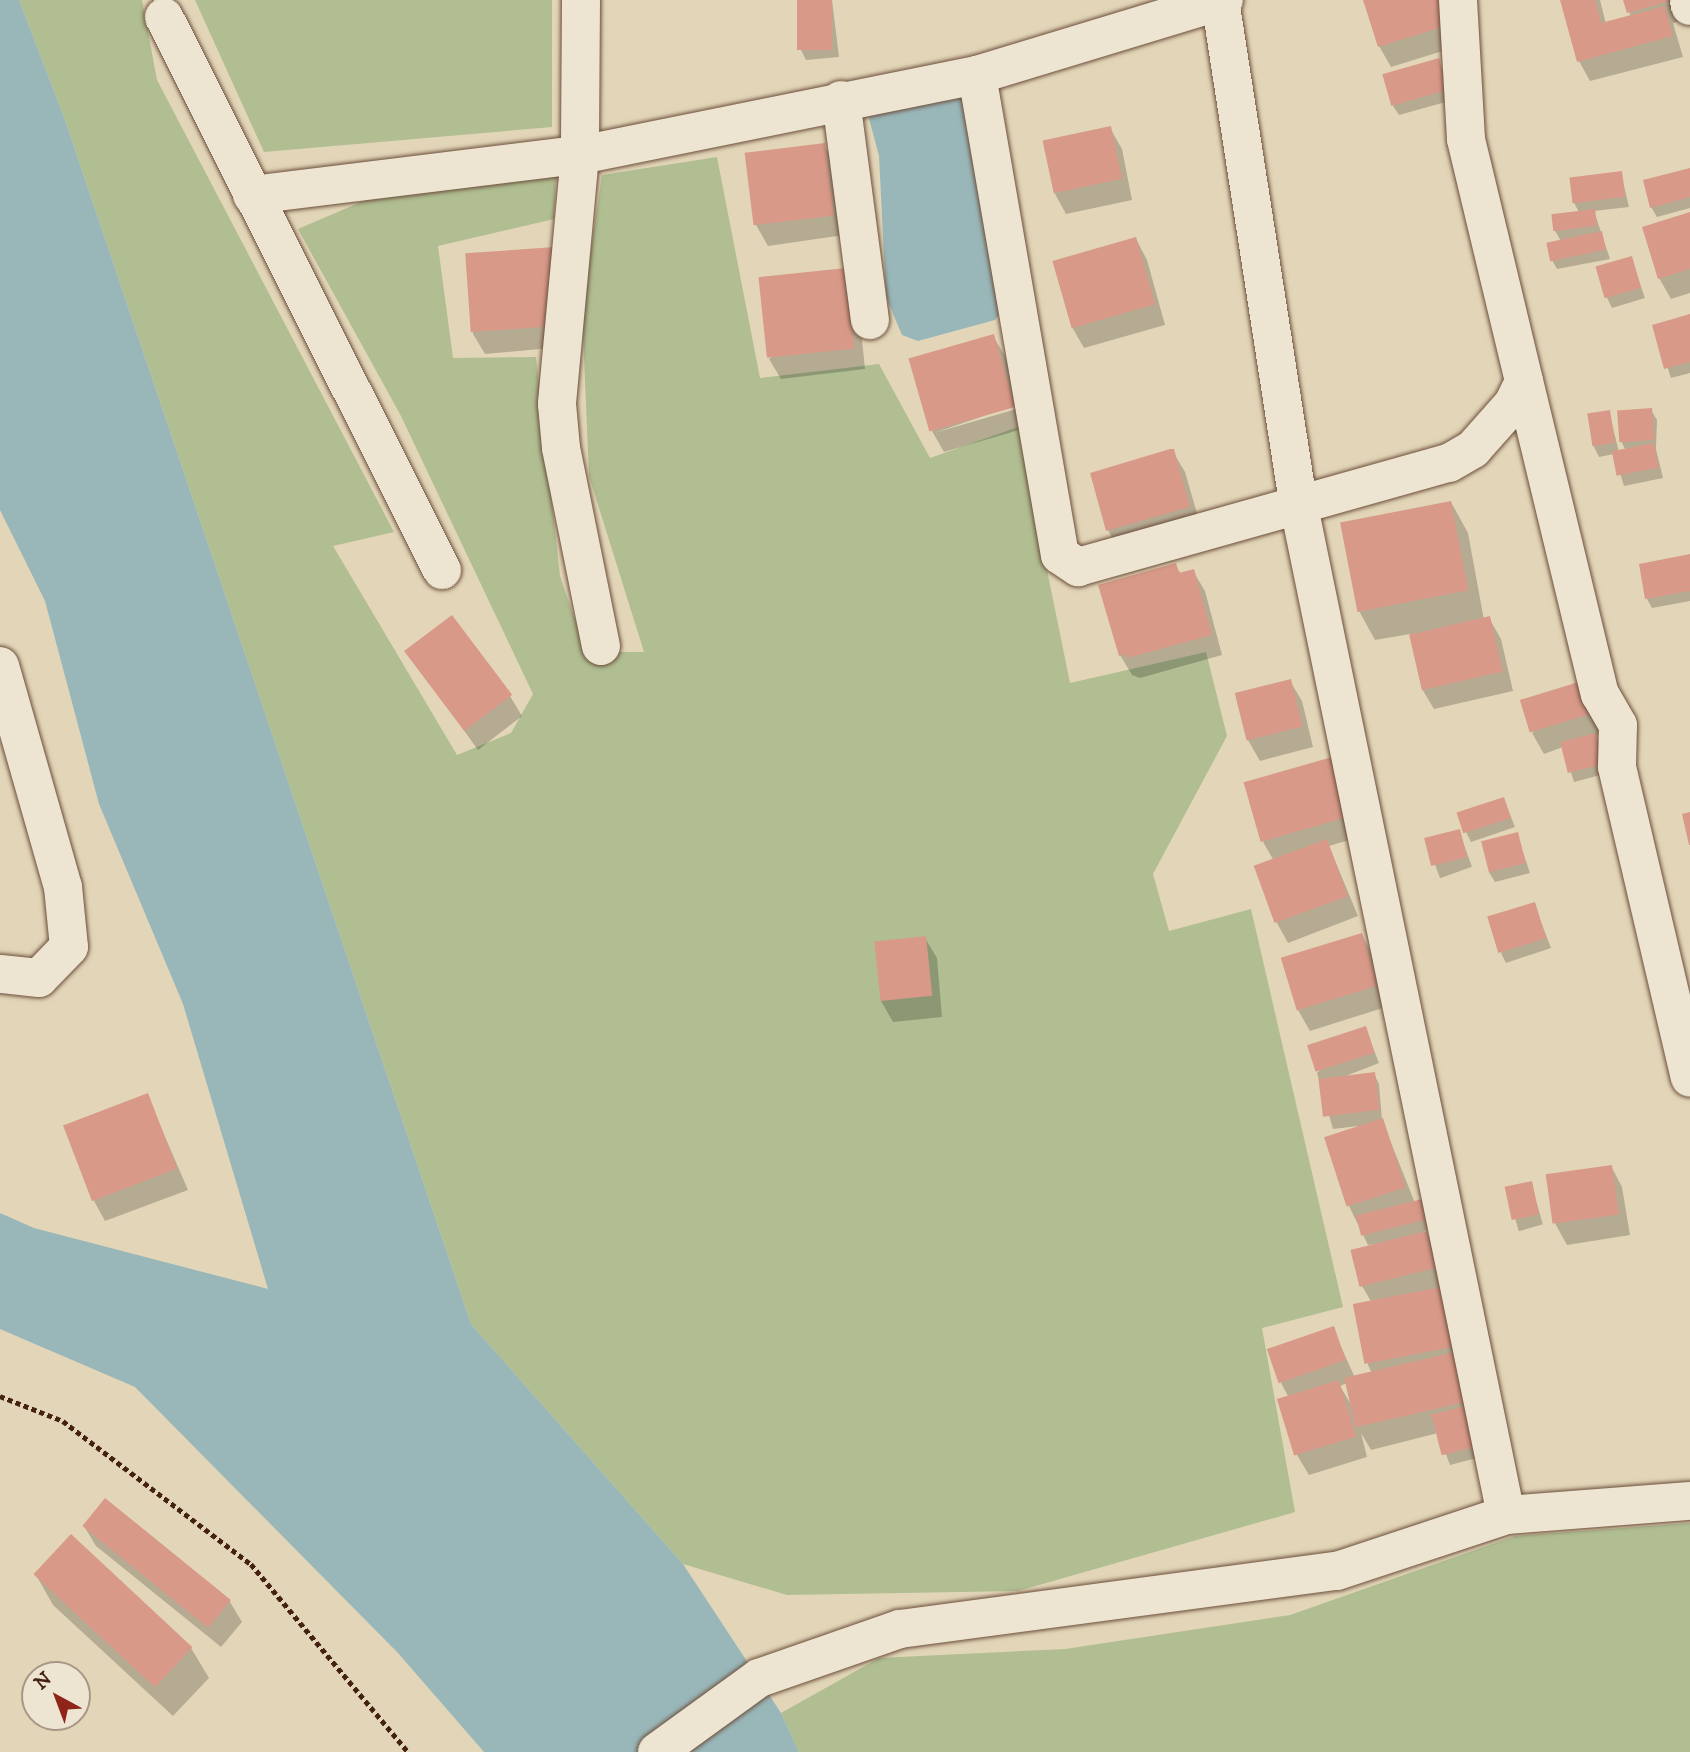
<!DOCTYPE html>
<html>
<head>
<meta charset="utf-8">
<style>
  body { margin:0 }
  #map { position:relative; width:1690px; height:1752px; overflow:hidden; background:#e3d6b8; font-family:"IM FELL DW Pica",serif }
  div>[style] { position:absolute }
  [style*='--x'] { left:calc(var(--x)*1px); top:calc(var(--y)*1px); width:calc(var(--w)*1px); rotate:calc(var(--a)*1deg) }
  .green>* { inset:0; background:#b0be92 }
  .water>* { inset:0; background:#99b7b9 }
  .shadow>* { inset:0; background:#0003; transform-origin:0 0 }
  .building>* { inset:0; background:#d89989; transform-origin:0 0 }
  .path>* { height:4.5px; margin-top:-2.25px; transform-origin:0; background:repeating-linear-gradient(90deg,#442111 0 5px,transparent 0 8.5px) }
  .roads { filter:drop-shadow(0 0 2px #6c4e3b) drop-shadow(0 0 2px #6c4e3b) }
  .street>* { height:38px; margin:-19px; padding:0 19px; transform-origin:19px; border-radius:19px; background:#ede4d1 }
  span { translate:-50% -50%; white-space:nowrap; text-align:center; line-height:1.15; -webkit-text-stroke:6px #ede4d1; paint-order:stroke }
  .north { position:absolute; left:21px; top:1661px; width:70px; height:70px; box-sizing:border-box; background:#ede4d1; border:2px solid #a99684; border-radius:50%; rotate:319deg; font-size:19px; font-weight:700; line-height:28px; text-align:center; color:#442111 }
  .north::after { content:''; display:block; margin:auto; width:24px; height:32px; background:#8f2418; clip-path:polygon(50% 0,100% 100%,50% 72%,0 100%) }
</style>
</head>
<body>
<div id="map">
  <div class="green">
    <div style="clip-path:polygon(19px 0,142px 0,157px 80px,394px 532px,333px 546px,457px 755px,511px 733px,533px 694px,401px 416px,298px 229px,382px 193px,556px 176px,554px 219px,438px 246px,453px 358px,536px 357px,560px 576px,586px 652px,644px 652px,589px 476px,582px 309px,602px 175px,717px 157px,760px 378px,879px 364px,930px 458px,1018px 427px,1070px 683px,1206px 652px,1227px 736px,1153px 874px,1169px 931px,1251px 909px,1343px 1307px,1262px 1328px,1295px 1512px,1018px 1591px,787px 1595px,683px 1564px,471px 1324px,64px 117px)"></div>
    <div style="clip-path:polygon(195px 0,552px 0,552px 127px,264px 152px)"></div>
    <div style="clip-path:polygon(1690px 1523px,1690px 1752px,799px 1752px,781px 1713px,879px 1658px,1065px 1649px,1290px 1615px,1515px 1536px)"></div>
  </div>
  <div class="water">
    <div style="clip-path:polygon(0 0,19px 0,64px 117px,471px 1324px,683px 1564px,781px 1713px,799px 1752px,484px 1752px,398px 1653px,135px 1387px,0 1329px,0 1213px,34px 1228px,268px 1289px,183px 1004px,99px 804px,45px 601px,0 510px)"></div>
    <div style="clip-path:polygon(955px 92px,973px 98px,1006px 306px,995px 320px,918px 341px,902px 335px,886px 297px,879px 156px,866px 107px,908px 109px)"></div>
  </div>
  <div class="shadow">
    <div style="clip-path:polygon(798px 0,832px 0,839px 57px,806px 60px,801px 50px)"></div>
    <div style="clip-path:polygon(1365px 0,1445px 0,1459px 46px,1391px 67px,1379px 46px)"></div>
    <div style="clip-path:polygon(1562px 0,1600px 0,1606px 24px,1631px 17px,1625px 0,1674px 0,1680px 21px,1673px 23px,1683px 57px,1590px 81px,1579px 61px)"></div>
    <div style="clip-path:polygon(1439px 60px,1453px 100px,1399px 115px,1393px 106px)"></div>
    <div style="clip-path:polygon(1110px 128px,1122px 149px,1132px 200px,1066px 214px,1055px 194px,1044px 141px)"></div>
    <div style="clip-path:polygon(824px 145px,836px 166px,844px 235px,768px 246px,756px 225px)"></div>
    <div style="clip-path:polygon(1690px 170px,1690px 208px,1657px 217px,1651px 207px)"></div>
    <div style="clip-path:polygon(1621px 173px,1629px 207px,1594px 211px,1610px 259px,1557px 269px,1552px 260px,1561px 241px,1555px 231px,1579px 212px,1574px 203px)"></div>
    <div style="clip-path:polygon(1690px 213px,1690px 293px,1671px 299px,1659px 278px)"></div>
    <div style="clip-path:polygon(1136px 239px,1147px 260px,1165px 325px,1084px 348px,1072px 327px)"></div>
    <div style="clip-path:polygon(467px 256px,572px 346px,485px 354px,473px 334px)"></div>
    <div style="clip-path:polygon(1631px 258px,1645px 298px,1612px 308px,1607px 298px)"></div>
    <div style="clip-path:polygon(857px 290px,865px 369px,781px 379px,769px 359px)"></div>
    <div style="clip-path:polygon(1690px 316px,1690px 373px,1671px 378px,1654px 327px)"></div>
    <div style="clip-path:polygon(993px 336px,1005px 356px,1019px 404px,934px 433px,1020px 408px,1026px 428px,944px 452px,932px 431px)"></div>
    <div style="clip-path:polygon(1651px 410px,1657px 420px,1656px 449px,1663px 478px,1624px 486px,1614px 454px,1599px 457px,1594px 447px,1609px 412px,1619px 452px,1626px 451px,1621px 441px)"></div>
    <div style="clip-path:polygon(1173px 452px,1185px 472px,1201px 527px,1119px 551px,1108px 530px)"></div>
    <div style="clip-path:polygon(1451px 502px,1468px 533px,1484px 620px,1489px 618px,1501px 639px,1513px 691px,1434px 709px,1422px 689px,1410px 634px,1375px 640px,1358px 609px)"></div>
    <div style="clip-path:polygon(1690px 555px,1690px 601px,1652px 608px,1647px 599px)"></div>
    <div style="clip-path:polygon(1175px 565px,1181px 574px,1193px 571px,1205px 591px,1222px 655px,1140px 678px,1132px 675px,1120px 655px)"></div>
    <div style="clip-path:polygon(407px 651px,510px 696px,522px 716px,478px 750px)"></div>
    <div style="clip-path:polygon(1290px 681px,1302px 701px,1313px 747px,1260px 761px,1248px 740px)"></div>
    <div style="clip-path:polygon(1581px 683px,1603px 734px,1596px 736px,1608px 773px,1574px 782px,1563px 747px,1544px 754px,1532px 733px)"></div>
    <div style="clip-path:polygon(1331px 759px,1359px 837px,1329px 846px,1358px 916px,1288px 943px,1277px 923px,1274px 861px,1263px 842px)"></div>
    <div style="clip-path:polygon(1504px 799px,1515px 827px,1471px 842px,1466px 832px)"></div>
    <div style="left:1459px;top:831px;width:38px;height:34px;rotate:70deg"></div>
    <div style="clip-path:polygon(1517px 834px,1530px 873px,1495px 882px,1489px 872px)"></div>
    <div style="clip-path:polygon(1534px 904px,1551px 948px,1506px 963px,1501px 953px)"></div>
    <div style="clip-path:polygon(1362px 935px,1373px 956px,1389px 1006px,1310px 1031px,1298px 1010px,1283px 959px)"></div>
    <div style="clip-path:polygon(925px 938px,937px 958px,942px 1017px,893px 1022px,881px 1001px)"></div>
    <div style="clip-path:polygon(evenodd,1365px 1028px,1379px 1063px,1333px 1081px,1374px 1074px,1379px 1084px,1382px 1120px,1415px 1203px,1421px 1201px,1432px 1229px,1424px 1231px,1438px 1254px,1492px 1454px,1450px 1465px,1438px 1433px,1371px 1450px,1361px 1433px,1367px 1457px,1309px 1475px,1297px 1455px,1289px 1398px,1281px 1383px,1333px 1329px,1356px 1380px,1373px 1375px,1368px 1365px,1372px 1303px,1362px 1286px,1393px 1242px,1368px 1245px,1349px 1206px,1367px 1125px,1333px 1129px,1317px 1073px,1365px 1028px,1347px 1383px,1352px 1406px,1340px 1386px,1347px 1383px)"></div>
    <div style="clip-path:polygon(147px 1095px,188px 1190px,105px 1221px,94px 1201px)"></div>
    <div style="clip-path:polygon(1611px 1166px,1622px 1187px,1630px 1235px,1567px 1245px,1556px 1225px,1548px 1177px)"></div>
    <div style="left:1531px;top:1183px;width:43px;height:25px;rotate:74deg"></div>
    <div style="clip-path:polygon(105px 1500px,230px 1602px,242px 1622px,221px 1647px,96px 1546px,84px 1526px)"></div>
    <div style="clip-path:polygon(36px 1575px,191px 1648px,209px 1678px,173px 1716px,53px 1605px)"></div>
  </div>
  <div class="building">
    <div style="left:797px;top:0;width:35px;height:50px"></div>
    <div style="clip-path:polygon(1363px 0,1441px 0,1449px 25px,1378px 47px)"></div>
    <div style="clip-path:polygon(1560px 0,1595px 0,1601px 23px,1665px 6px,1673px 36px,1577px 62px)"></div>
    <div style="clip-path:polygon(1623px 0,1670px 0,1670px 1px,1627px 13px)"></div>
    <div style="left:1439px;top:58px;width:33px;height:59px;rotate:74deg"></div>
    <div style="left:1111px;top:126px;width:54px;height:70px;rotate:78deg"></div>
    <div style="left:825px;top:143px;width:73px;height:81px;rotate:83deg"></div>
    <div style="clip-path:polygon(1690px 168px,1690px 197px,1650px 208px,1643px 180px)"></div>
    <div style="left:1622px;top:171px;width:26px;height:53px;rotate:83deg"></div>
    <div style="left:1595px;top:209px;width:17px;height:44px;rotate:83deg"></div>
    <div style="clip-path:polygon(1690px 212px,1690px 269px,1658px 279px,1642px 227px)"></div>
    <div style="left:1602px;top:231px;width:19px;height:57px;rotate:78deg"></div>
    <div style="left:1136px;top:237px;width:70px;height:87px;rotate:74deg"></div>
    <div style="left:555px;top:247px;width:79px;height:90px;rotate:86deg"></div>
    <div style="left:1632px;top:256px;width:33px;height:38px;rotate:74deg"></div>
    <div style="left:846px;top:268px;width:81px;height:88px;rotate:84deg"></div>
    <div style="clip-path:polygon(1690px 314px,1690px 362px,1664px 369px,1652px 325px)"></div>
    <div style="left:994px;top:334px;width:76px;height:89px;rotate:74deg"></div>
    <div style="left:1652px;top:408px;width:32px;height:35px;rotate:86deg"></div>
    <div style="left:1610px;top:410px;width:33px;height:23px;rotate:81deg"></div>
    <div style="left:1654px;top:443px;width:25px;height:43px;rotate:79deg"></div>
    <div style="clip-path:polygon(1170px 449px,1174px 449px,1190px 507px,1106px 531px,1090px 473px)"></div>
    <div style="left:1451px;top:501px;width:91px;height:113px;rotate:79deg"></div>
    <div style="clip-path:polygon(1690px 554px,1690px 591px,1645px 599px,1639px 564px)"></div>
    <div style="clip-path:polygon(1176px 563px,1179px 573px,1194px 569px,1212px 635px,1127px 658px,1126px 654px,1119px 656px,1098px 585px)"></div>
    <div style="left:452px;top:615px;width:100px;height:60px;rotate:53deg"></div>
    <div style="left:1490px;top:616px;width:57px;height:83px;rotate:77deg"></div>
    <div style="left:1291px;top:679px;width:49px;height:58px;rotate:76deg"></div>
    <div style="left:1582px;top:681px;width:34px;height:65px;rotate:73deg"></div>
    <div style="left:1596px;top:733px;width:32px;height:37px;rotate:76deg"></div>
    <div style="left:1332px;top:757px;width:62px;height:92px;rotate:74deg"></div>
    <div style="left:1504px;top:797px;width:22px;height:50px;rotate:72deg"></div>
    <div style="clip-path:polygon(1690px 812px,1690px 845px,1689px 845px,1682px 814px)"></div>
    <div style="left:1460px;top:829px;width:29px;height:37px;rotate:76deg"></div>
    <div style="left:1518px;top:832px;width:32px;height:38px;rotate:76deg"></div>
    <div style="left:1327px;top:839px;width:61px;height:78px;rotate:70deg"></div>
    <div style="left:1535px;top:902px;width:38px;height:50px;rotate:73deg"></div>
    <div style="left:1362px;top:933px;width:55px;height:85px;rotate:73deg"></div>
    <div style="left:926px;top:936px;width:60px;height:52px;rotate:84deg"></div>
    <div style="left:1366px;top:1026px;width:28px;height:62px;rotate:72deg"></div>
    <div style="left:1375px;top:1072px;width:38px;height:57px;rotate:83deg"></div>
    <div style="left:148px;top:1093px;width:81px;height:91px;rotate:69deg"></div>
    <div style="left:1383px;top:1118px;width:73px;height:62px;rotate:72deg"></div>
    <div style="left:1612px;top:1165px;width:50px;height:67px;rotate:82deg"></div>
    <div style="left:1532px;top:1181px;width:34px;height:28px;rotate:78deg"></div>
    <div style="left:1422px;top:1199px;width:21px;height:68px;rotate:76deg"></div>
    <div style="left:1427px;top:1231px;width:38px;height:79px;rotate:76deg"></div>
    <div style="left:1451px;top:1285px;width:61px;height:100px;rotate:79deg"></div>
    <div style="left:1334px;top:1326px;width:36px;height:71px;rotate:71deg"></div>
    <div style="left:1464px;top:1350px;width:51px;height:123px;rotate:77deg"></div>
    <div style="left:1339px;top:1380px;width:59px;height:65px;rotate:73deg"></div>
    <div style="left:1478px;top:1403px;width:42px;height:48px;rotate:76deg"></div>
    <div style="left:105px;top:1498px;width:162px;height:36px;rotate:39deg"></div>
    <div style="left:71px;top:1534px;width:166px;height:55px;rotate:43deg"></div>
  </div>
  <div class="path">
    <div style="--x:0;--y:1396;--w:68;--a:21.6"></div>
    <div style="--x:63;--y:1421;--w:236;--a:37.3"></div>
    <div style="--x:251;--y:1564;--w:245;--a:50.1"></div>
  </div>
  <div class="roads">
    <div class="street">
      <div style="--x:581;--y:0;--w:155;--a:90.4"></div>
      <div style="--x:580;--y:155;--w:250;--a:95.3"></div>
      <div style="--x:557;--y:404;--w:44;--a:84.8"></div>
      <div style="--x:561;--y:448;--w:202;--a:78.6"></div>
      <div style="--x:1689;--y:0;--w:6;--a:81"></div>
      <div style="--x:164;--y:17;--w:619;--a:63.31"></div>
      <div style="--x:977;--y:75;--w:258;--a:-16.9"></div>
      <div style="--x:841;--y:100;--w:222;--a:82.5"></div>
      <div style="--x:252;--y:195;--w:330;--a:-7"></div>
      <div style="--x:580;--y:155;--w:405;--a:-11.4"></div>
      <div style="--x:977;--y:75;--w:487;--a:80.2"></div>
      <div style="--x:1060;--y:555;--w:22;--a:34"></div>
      <div style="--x:1078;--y:567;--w:385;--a:-15.7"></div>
      <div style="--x:1449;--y:463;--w:28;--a:-30"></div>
      <div style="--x:1473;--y:449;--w:60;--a:-48.4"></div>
      <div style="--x:1513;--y:404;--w:25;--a:-64"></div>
      <div style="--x:1524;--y:381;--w:249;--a:-103.5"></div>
      <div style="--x:1466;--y:139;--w:139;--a:-93.3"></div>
      <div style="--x:1524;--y:381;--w:322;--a:76.4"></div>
      <div style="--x:1600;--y:694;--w:36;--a:60"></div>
      <div style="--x:1618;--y:725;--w:42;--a:91.4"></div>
      <div style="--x:1617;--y:767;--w:319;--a:76.8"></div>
      <div style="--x:0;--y:666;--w:230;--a:74.1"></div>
      <div style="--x:63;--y:887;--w:60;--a:84.3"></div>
      <div style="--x:69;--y:947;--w:43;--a:134.1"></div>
      <div style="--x:39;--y:978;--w:39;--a:-174"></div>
      <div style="--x:1506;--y:1515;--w:185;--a:-4.4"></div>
      <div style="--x:657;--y:1752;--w:126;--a:-36"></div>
      <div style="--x:759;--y:1678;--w:149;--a:-19.2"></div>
      <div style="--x:900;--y:1629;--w:441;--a:-7.6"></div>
      <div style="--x:1337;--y:1571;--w:178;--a:-18.3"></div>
      <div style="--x:1506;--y:1515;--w:1034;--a:-101.6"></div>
      <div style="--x:1298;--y:502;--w:508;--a:-98.83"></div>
    </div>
  </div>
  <div class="north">N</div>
</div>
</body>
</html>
